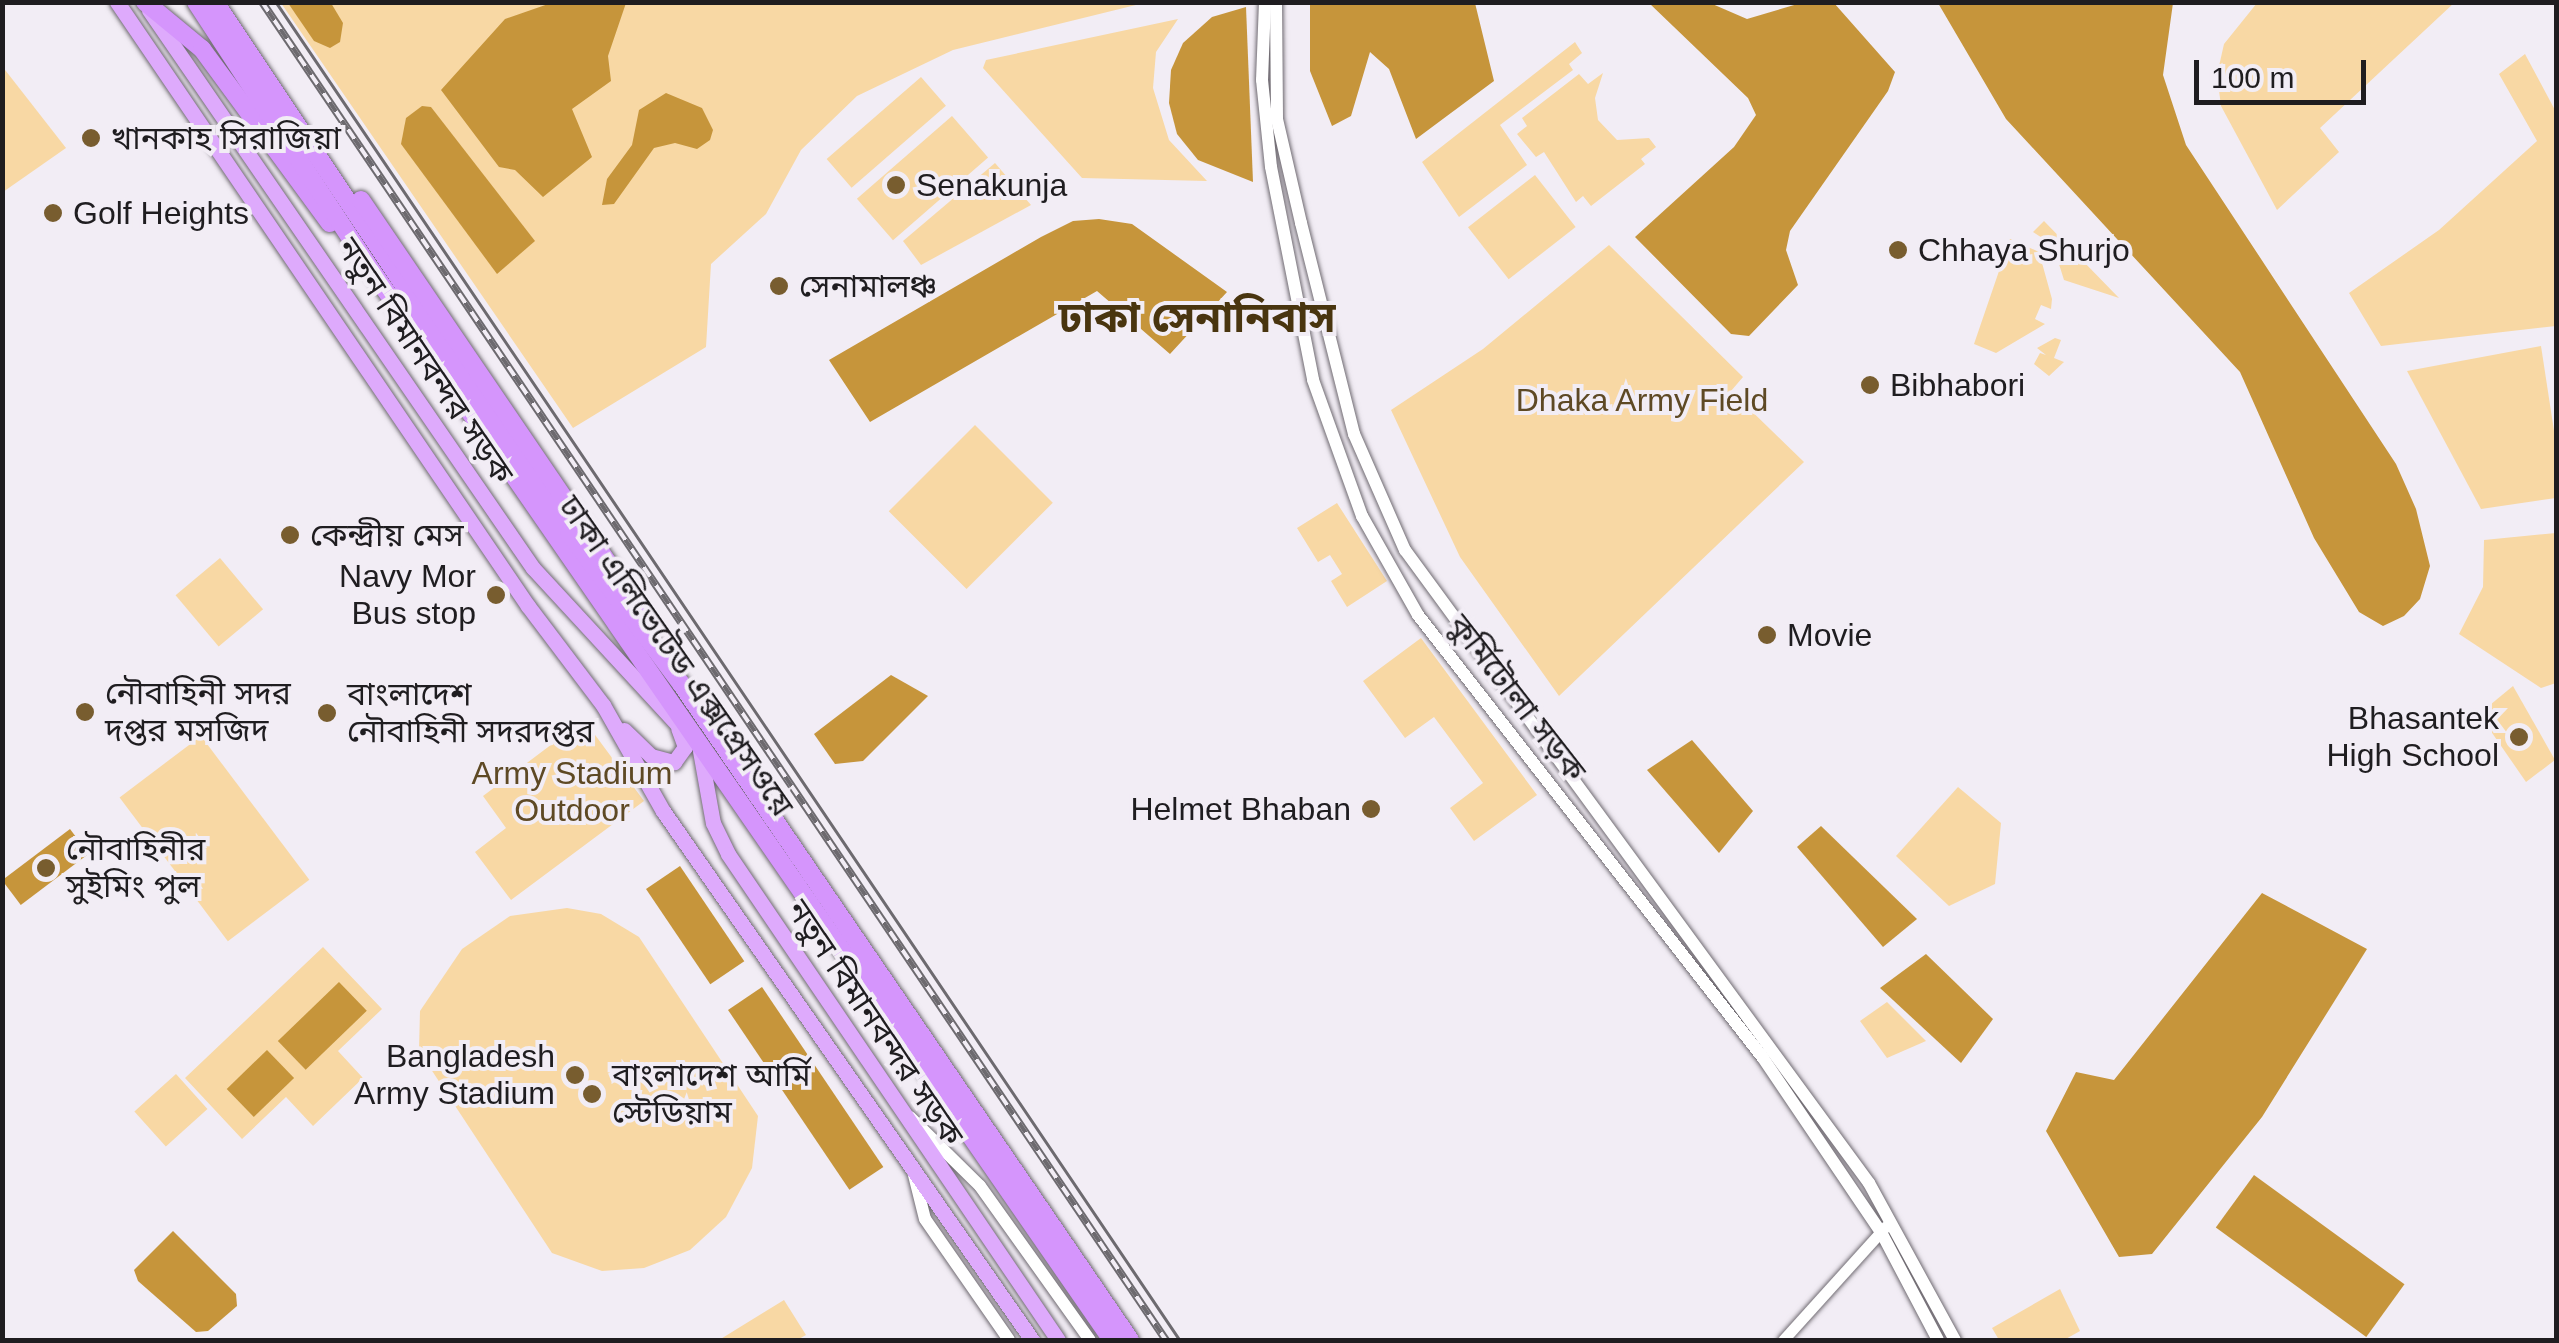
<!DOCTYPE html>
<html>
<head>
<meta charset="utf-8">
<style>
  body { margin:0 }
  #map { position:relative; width:2559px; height:1343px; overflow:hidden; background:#f2edf5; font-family:Arial,"Noto Sans Bengali",sans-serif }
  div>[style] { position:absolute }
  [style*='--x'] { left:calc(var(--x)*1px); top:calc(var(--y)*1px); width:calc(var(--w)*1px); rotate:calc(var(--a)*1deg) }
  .green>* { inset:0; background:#f8d8a4; transform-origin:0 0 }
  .water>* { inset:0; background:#c6953b; transform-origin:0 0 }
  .roads { filter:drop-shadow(0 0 2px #706b72) drop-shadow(0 0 2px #706b72) }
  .tertiary>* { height:11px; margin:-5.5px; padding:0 5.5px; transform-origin:5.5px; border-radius:5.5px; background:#fff }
  .secondary>* { height:12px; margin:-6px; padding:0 6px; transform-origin:6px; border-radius:6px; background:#fff }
  .trunk>* { height:15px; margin:-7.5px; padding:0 7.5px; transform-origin:7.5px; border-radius:7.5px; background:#deaafc }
  .motorway>* { height:18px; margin:-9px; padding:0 9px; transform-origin:9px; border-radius:9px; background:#d595fc }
  .tram>* { height:2.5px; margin:-1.25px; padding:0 1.25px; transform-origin:1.25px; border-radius:1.25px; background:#6d6a6f }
  .rail>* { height:8px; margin-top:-4px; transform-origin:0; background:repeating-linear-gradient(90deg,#f2edf5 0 11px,#6d6a6f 0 22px); box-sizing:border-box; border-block:2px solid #6d6a6f }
  .dots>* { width:28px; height:28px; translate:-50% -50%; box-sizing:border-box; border:5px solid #f2edf5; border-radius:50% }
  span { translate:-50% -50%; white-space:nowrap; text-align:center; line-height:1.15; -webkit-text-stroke:8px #f2edf5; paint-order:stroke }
  .poi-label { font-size:32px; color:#1f1d20 }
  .left { translate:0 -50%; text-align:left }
  .right { translate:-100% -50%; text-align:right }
  .street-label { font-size:32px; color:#1f1d20 }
  .park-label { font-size:32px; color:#5e4924 }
  .district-label { font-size:42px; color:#49350f; font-weight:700 }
  .frame { position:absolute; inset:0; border:5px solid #1f1d20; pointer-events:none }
  .scale { position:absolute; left:2194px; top:60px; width:172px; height:45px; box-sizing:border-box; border:5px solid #1f1d20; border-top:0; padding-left:12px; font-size:30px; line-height:35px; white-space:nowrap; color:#1f1d20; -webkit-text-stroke:8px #f2edf5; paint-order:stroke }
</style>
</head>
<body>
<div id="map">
  <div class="green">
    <div style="clip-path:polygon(281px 3px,1144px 3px,953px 50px,857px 96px,801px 150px,766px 214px,711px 264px,706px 347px,573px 428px)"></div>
    <div style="clip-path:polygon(2257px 3px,2454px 3px,2320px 128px,2339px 152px,2277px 210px,2221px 106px,2217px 75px,2224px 44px)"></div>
    <div style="clip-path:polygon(1178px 19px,1156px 52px,1153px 88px,1169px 140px,1207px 181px,1082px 178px,983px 68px,986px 60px)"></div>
    <div style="clip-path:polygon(1575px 42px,1582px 53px,1569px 64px,1573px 70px,1500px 125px,1527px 165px,1459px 217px,1422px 162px)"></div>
    <div style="clip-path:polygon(2525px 54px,2556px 112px,2556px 326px,2381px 346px,2349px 293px,2439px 230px,2537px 141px,2499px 74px)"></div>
    <div style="clip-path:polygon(2px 66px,66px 148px,3px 192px,2px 192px)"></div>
    <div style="clip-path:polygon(1603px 73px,1595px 98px,1598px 120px,1617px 140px,1649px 138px,1656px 147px,1641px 159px,1645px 164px,1591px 206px,1583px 196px,1576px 202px,1544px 152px,1536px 157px,1517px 134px,1527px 126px,1522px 118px,1579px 74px,1588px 84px)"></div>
    <div style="left:921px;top:77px;width:38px;height:125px;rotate:49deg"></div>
    <div style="left:952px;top:116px;width:55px;height:126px;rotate:49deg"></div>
    <div style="clip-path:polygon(995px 163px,1031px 205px,921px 265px,903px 241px)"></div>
    <div style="left:1535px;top:175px;width:66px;height:85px;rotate:52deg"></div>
    <div style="clip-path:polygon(2044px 221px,2119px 298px,2064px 280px,2053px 245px,2033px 232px)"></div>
    <div style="clip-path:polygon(2010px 239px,2039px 252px,2052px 299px,2051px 309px,2041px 305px,2035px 319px,2045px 324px,1996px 353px,1974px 344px)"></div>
    <div style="clip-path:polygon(1609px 245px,1743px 377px,1731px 391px,1804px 462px,1559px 696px,1460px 557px,1391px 410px,1483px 349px)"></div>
    <div style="clip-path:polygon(2055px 338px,2061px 340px,2054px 358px,2064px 362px,2049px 376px,2034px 364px,2040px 353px,2046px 355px,2037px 348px)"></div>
    <div style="clip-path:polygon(2541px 346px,2556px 444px,2556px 498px,2481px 509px,2407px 371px)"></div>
    <div style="left:975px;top:425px;width:110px;height:122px;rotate:45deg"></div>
    <div style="clip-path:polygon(1337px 503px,1387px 581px,1347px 607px,1331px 581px,1342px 574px,1330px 555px,1318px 562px,1297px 528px)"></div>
    <div style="clip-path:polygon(2556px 533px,2556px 683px,2541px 688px,2459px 634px,2483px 587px,2484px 540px)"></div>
    <div style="left:220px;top:558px;width:67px;height:58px;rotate:50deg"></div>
    <div style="clip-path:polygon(1421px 638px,1537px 795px,1474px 841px,1450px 808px,1483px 783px,1434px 717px,1405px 738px,1363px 681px)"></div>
    <div style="clip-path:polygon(2513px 686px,2555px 760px,2526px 782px,2479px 714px)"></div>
    <div style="clip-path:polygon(584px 720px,644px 801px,511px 900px,475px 852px,506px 828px,483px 796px)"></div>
    <div style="left:201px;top:736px;width:180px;height:102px;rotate:53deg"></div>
    <div style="clip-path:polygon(1958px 787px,2001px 823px,1995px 884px,1949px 906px,1896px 856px)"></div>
    <div style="clip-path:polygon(567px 908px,601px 914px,639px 937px,758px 1116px,752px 1168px,726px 1217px,690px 1250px,644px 1268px,602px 1271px,552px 1253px,419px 1051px,420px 1011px,462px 949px,510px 916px)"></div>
    <div style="clip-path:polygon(323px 947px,382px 1009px,338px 1051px,363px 1078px,313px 1126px,286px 1097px,242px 1139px,185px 1078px)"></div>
    <div style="clip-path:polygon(1887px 1002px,1926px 1041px,1887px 1058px,1860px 1021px)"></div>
    <div style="left:176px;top:1074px;width:47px;height:56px;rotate:48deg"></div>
    <div style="clip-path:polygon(2060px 1289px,2080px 1331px,2064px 1340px,1999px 1340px,1992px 1328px)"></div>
    <div style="clip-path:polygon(784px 1300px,806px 1335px,797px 1340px,719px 1340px)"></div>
  </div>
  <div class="water">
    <div style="clip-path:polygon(554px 2px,626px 3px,608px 56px,611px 81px,572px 109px,592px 157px,543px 197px,515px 170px,499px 167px,441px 90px,505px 19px)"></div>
    <div style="clip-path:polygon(288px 3px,331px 3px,343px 23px,340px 42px,330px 48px,314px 41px)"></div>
    <div style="clip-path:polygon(1310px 3px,1475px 3px,1494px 81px,1416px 139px,1389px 69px,1370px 52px,1351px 116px,1332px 126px,1310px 71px)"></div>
    <div style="clip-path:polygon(1649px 3px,1710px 3px,1747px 19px,1801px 3px,1834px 3px,1895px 72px,1888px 91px,1790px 231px,1786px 250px,1798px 285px,1749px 336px,1731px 334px,1635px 237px,1734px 147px,1756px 115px,1748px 98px)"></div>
    <div style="clip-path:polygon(1938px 3px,2173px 3px,2163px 75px,2186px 145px,2396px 464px,2416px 509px,2430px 566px,2420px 599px,2404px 616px,2383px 626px,2359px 612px,2314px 538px,2240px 372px,2006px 119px)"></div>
    <div style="clip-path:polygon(1246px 7px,1253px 182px,1198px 160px,1177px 134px,1169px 103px,1171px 70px,1183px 43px,1212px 17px)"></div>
    <div style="clip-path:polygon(666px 93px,702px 108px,713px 130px,710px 140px,697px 149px,675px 143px,654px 148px,614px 204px,602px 205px,607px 179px,632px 145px,639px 110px)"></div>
    <div style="clip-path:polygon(422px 106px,431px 107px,535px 241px,497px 274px,401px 144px,406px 118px)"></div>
    <div style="clip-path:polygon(1099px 219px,1132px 224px,1227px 292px,1170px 354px,1097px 291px,870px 422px,829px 360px,1041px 237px,1073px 221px)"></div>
    <div style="clip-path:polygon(891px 675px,928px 696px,863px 761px,835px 764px,814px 734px)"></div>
    <div style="clip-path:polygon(1692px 740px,1753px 811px,1719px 853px,1647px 770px)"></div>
    <div style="clip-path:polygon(1821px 826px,1917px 919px,1883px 947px,1797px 847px)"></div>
    <div style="left:70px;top:829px;width:31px;height:85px;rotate:53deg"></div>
    <div style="left:680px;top:866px;width:115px;height:41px;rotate:56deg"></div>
    <div style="clip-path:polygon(2262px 893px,2367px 949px,2262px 1117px,2152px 1254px,2119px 1257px,2046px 1131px,2076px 1072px,2114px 1080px)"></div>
    <div style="clip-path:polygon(1926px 954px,1993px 1019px,1961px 1063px,1880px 988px)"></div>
    <div style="left:339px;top:982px;width:40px;height:85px;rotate:46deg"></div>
    <div style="left:762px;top:987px;width:217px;height:41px;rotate:56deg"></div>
    <div style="left:267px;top:1050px;width:39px;height:56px;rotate:46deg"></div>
    <div style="left:2254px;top:1175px;width:186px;height:65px;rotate:36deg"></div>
    <div style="clip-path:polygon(173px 1231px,236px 1294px,237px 1306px,208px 1331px,196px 1332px,138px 1281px,134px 1270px)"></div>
  </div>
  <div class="roads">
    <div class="tertiary">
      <div style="--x:1783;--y:1340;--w:154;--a:-47.9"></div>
    </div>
    <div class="secondary">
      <div style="--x:1265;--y:2;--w:78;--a:92.2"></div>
      <div style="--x:1262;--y:80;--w:87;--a:84.1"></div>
      <div style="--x:1271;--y:167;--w:217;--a:78.8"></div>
      <div style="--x:1313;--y:380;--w:145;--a:70.2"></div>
      <div style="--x:1362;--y:516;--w:114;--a:60.5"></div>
      <div style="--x:1418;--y:615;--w:561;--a:52.09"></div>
      <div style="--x:1763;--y:1058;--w:210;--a:55.9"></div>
      <div style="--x:1881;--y:1232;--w:122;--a:62.2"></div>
      <div style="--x:1276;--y:2;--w:117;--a:89.5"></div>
      <div style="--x:1277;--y:119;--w:107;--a:77"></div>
      <div style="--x:1301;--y:223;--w:218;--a:75.9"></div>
      <div style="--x:1354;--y:434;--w:127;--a:66.3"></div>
      <div style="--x:1405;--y:550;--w:785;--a:53.76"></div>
      <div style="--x:1869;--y:1183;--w:179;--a:61.3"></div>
      <div style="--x:910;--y:1117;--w:98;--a:44.6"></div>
      <div style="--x:980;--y:1186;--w:189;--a:54.5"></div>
      <div style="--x:913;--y:1171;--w:49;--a:76"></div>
      <div style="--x:925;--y:1219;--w:147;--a:55.2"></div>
    </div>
    <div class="trunk">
      <div style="--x:117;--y:2;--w:731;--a:55.77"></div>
      <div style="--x:528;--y:606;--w:124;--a:52.9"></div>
      <div style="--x:603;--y:705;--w:122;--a:60.5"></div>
      <div style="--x:663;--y:811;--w:645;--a:55.1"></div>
      <div style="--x:149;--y:10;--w:677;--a:55.47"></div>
      <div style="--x:533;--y:568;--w:224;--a:47.3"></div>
      <div style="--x:624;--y:730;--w:37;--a:44"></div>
      <div style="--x:651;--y:756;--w:24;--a:15"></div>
      <div style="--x:674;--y:762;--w:19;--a:-54"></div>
      <div style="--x:685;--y:747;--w:20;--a:-110"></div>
      <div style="--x:700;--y:751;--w:73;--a:79.8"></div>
      <div style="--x:713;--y:823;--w:34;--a:64"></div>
      <div style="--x:728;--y:854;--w:587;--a:55.82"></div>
    </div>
    <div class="motorway">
      <div style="--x:145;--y:2;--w:74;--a:39.5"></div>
      <div style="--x:202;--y:49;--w:216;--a:53.7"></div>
      <div style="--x:196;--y:2;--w:311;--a:56.8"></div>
      <div style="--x:366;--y:262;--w:1311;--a:55.32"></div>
      <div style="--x:215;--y:2;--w:638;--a:56.31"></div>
      <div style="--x:569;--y:533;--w:189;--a:53.4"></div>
      <div style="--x:682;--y:685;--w:794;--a:55.63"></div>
      <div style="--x:361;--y:200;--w:519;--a:55.76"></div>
    </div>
  </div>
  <div class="tram">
    <div style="--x:276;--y:2;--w:1615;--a:55.96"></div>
  </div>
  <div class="rail">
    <div style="--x:262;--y:2;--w:1615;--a:55.96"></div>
  </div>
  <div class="dots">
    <div style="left:91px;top:138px;background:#785d2f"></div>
    <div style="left:896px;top:185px;background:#785d2f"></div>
    <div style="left:53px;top:213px;background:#785d2f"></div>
    <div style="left:1898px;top:250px;background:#785d2f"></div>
    <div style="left:779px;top:286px;background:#785d2f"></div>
    <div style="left:1870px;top:385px;background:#785d2f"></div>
    <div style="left:290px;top:535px;background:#785d2f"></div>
    <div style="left:496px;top:595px;background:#785d2f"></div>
    <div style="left:1767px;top:635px;background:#785d2f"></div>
    <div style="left:85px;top:712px;background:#785d2f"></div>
    <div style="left:327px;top:713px;background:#785d2f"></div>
    <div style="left:2519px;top:737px;background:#785d2f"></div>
    <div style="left:1371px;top:809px;background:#785d2f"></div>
    <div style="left:46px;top:868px;background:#785d2f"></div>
    <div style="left:575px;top:1075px;background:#785d2f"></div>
    <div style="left:592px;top:1094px;background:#785d2f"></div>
  </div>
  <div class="poi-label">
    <span class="left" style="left:111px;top:138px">খানকাহ সিরাজিয়া</span>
    <span class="left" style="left:916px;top:185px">Senakunja</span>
    <span class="left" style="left:73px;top:213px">Golf Heights</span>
    <span class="left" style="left:1918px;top:250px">Chhaya Shurjo</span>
    <span class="left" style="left:799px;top:286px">সেনামালঞ্চ</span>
    <span class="left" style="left:1890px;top:385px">Bibhabori</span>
    <span class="left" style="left:310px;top:535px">কেন্দ্রীয় মেস</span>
    <span class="right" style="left:476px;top:595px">Navy Mor<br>Bus stop</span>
    <span class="left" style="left:1787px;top:635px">Movie</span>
    <span class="left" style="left:105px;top:712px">নৌবাহিনী সদর<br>দপ্তর মসজিদ</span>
    <span class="left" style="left:347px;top:713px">বাংলাদেশ<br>নৌবাহিনী সদরদপ্তর</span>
    <span class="right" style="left:2499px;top:737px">Bhasantek<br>High School</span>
    <span class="right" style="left:1351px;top:809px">Helmet Bhaban</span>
    <span class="left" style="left:66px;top:868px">নৌবাহিনীর<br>সুইমিং পুল</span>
    <span class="right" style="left:555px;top:1075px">Bangladesh<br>Army Stadium</span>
    <span class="left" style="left:612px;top:1094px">বাংলাদেশ আর্মি<br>স্টেডিয়াম</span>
  </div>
  <div class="street-label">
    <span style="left:425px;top:361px;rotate:56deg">নতুন বিমানবন্দর সড়ক</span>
    <span style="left:676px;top:656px;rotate:55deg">ঢাকা এলিভেটেড এক্সপ্রেসওয়ে</span>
    <span style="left:1517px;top:698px;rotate:52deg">কুর্মিটোলা সড়ক</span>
    <span style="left:875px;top:1023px;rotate:56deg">নতুন বিমানবন্দর সড়ক</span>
  </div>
  <div class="park-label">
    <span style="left:1642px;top:400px">Dhaka Army Field</span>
    <span style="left:572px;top:792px">Army Stadium<br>Outdoor</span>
  </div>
  <div class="district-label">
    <span style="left:1197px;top:318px">ঢাকা সেনানিবাস</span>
  </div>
  <div class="frame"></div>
  <div class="scale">100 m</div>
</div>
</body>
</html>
